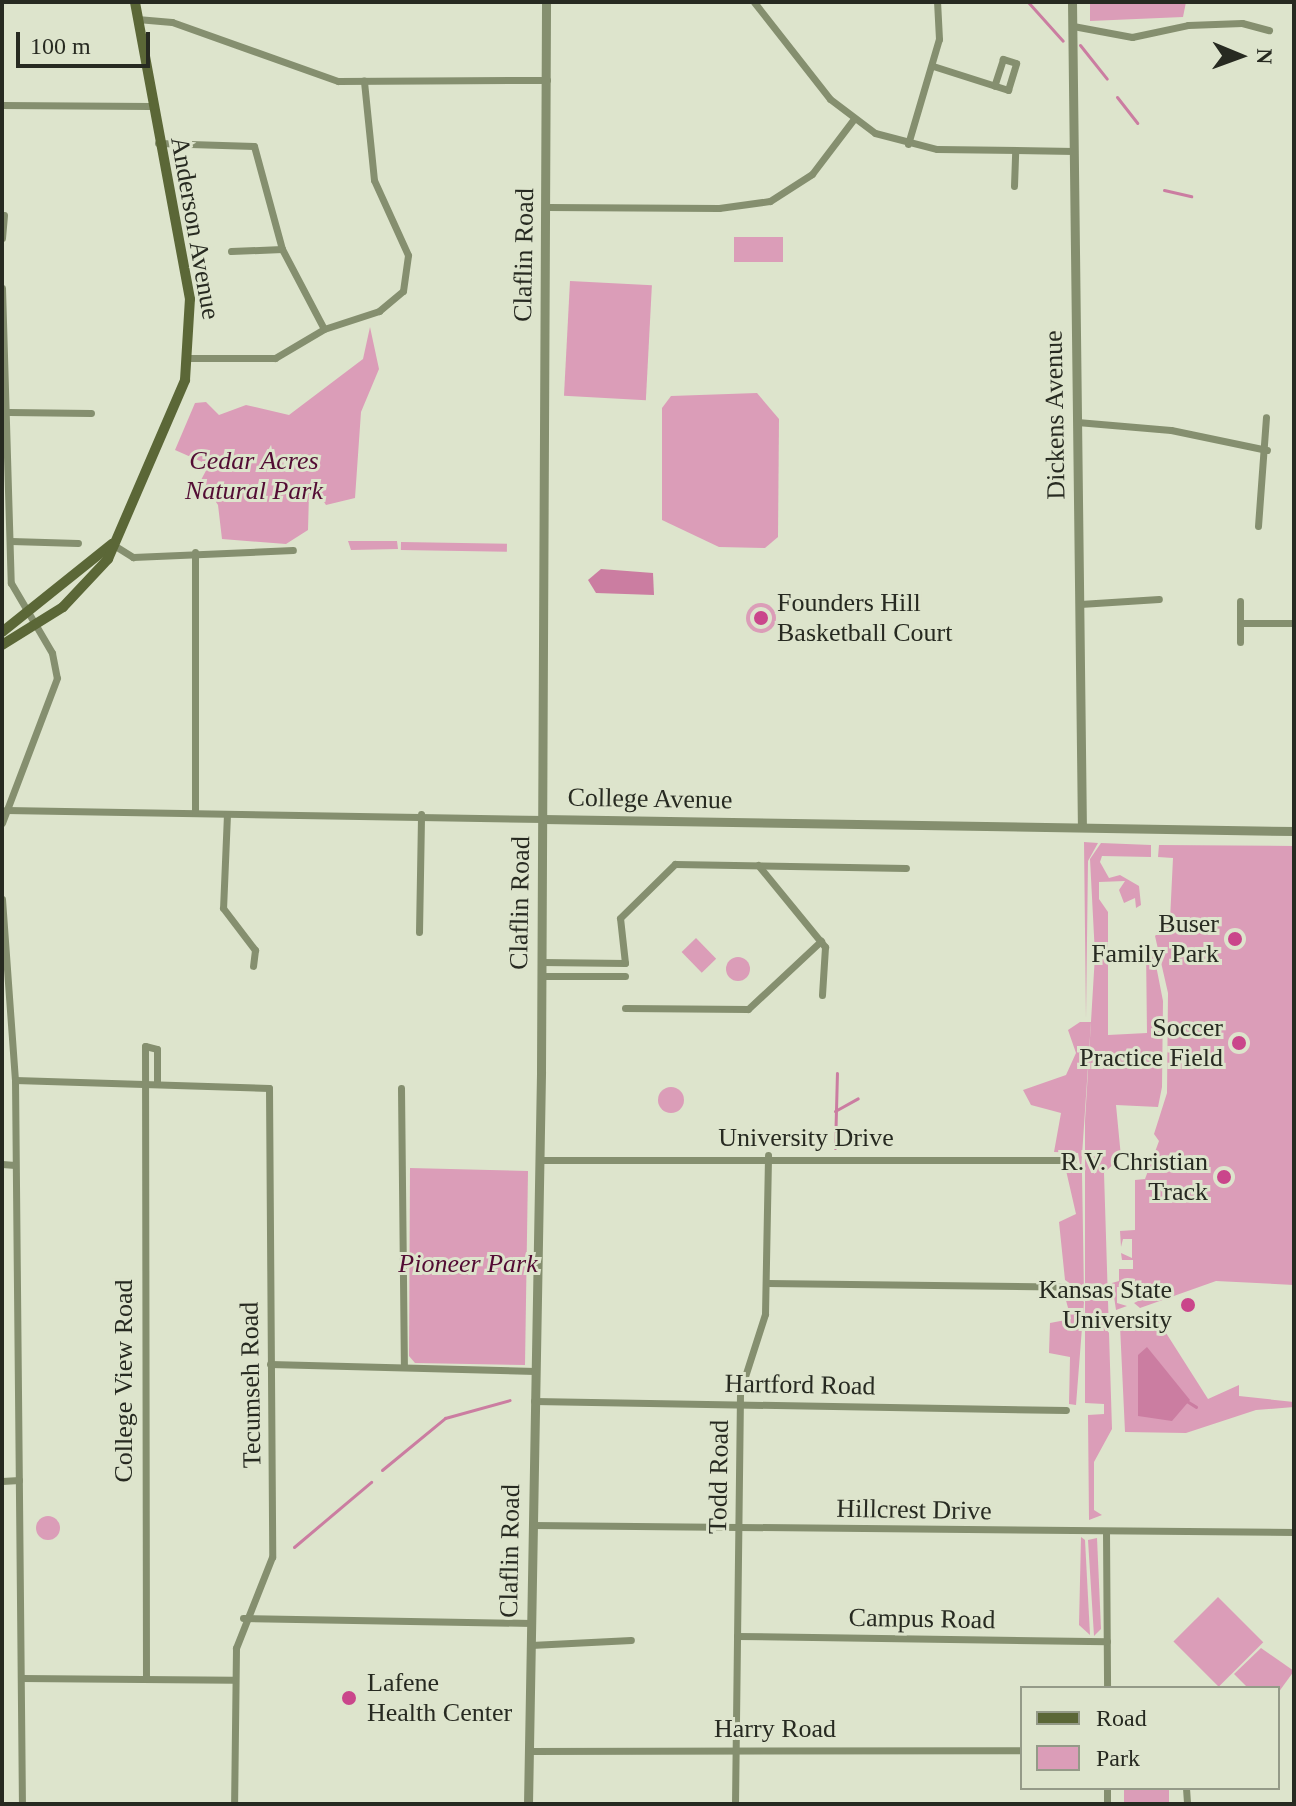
<!DOCTYPE html>
<html>
<head>
<meta charset="utf-8">
<style>
  body { margin:0 }
  #map { position:relative; width:1296px; height:1806px; overflow:hidden; background:#dde4cc; font-family:Georgia,serif }
  div>[style] { position:absolute }
  [style*='--x'] { left:calc(var(--x)*1px); top:calc(var(--y)*1px); width:calc(var(--w)*1px); rotate:calc(var(--a)*1deg) }
  .green>* { inset:0; background:#db9db8; transform-origin:0 0 }
  .round { border-radius:50% }
  .water>* { inset:0; background:#cb7da1 }
  .stream>* { height:3px; margin:-1.5px; padding:0 1.5px; transform-origin:1.5px; border-radius:1.5px; background:#cb7da1 }
  .minor>* { height:7px; margin:-3.5px; padding:0 3.5px; transform-origin:3.5px; border-radius:3.5px; background:#858f6f }
  .tertiary>* { height:9px; margin:-4.5px; padding:0 4.5px; transform-origin:4.5px; border-radius:4.5px; background:#858f6f }
  .secondary>* { height:10px; margin:-5px; padding:0 5px; transform-origin:5px; border-radius:5px; background:#5b6737 }
  .dots>* { width:22px; height:22px; translate:-50% -50%; box-sizing:border-box; border:4px solid #dde4cc; border-radius:50% }
  span { translate:-50% -50%; white-space:nowrap; text-align:center; line-height:1.15; -webkit-text-stroke:6px #dde4cc; paint-order:stroke }
  .street-label { font-size:26px; color:#272a21 }
  .park-label { font-size:26px; color:#530c34; font-style:italic }
  .poi-label { font-size:26px; color:#272a21 }
  .left { translate:0 -50%; text-align:left }
  .right { translate:-100% -50%; text-align:right }
  .frame { position:absolute; inset:0; border:4px solid #272a21; pointer-events:none }
  .legend { position:absolute; left:1020px; top:1686px; width:260px; height:104px; box-sizing:border-box; background:#dde4cc; border:2px solid #949a88; margin:0; padding:10px 14px; list-style:none; font-size:24px; color:#272a21 }
  .legend li { display:flex; align-items:center; gap:16px; height:40px }
  .legend b { width:40px; border:2px solid #949a88 }
  .north { position:absolute; left:1200px; top:16px; width:80px; height:80px; -webkit-text-stroke:6px #dde4cc; paint-order:stroke; rotate:91deg; font-size:22px; font-weight:700; line-height:32px; text-align:center; color:#272a21 }
  .north::after { content:''; display:block; margin:auto; width:28px; height:36px; background:#272a21; clip-path:polygon(50% 0,100% 100%,50% 72%,0 100%) }
  .scale { position:absolute; left:16px; top:32px; width:134px; height:36px; box-sizing:border-box; border:4px solid #272a21; border-top:0; padding-left:10px; font-size:24px; line-height:28px; white-space:nowrap; color:#272a21; -webkit-text-stroke:6px #dde4cc; paint-order:stroke }
</style>
</head>
<body>
<div id="map">
  <div class="green">
    <div style="clip-path:polygon(1090px 2px,1186px 2px,1183px 17px,1090px 21px)"></div>
    <div style="left:734px;top:237px;width:49px;height:25px"></div>
    <div style="left:570px;top:281px;width:82px;height:115px;rotate:3deg"></div>
    <div style="clip-path:polygon(370px 327px,379px 369px,361px 412px,355px 498px,326px 505px,317px 491px,309px 494px,308px 530px,286px 544px,222px 539px,218px 505px,201px 480px,209px 465px,175px 450px,195px 403px,206px 402px,219px 415px,246px 405px,289px 415px,363px 359px)"></div>
    <div style="clip-path:polygon(757px 393px,779px 419px,778px 537px,765px 548px,719px 547px,662px 520px,662px 408px,671px 396px)"></div>
    <div style="clip-path:polygon(348px 541px,397px 541px,398px 549px,351px 550px)"></div>
    <div style="left:401px;top:542px;width:106px;height:8px;rotate:1deg"></div>
    <div class="round" style="left:746px;top:603px;width:30px;height:30px"></div>
    <div style="clip-path:polygon(1084px 842px,1098px 843px,1088px 861px,1086px 1020px)"></div>
    <div style="clip-path:polygon(1101px 843px,1151px 845px,1151px 857px,1102px 856px,1100px 862px,1109px 878px,1120px 875px,1139px 886px,1141px 905px,1136px 908px,1135px 898px,1124px 903px,1119px 890px,1125px 881px,1099px 882px,1099px 899px,1108px 912px,1108px 1035px,1147px 1033px,1146px 949px,1153px 950px,1163px 1001px,1162px 1087px,1158px 1107px,1116px 1105px,1121px 1157px,1104px 1173px,1112px 1429px,1094px 1462px,1094px 1510px,1102px 1515px,1089px 1520px,1088px 1415px,1104px 1414px,1104px 1404px,1085px 1403px,1085px 1121px,1095px 955px,1090px 859px)"></div>
    <div style="clip-path:polygon(1159px 845px,1294px 846px,1294px 1285px,1216px 1281px,1140px 1308px,1134px 1303px,1146px 1297px,1137px 1297px,1137px 1287px,1117px 1287px,1117px 1303px,1127px 1306px,1116px 1310px,1112px 1283px,1119px 1281px,1119px 1269px,1133px 1269px,1133px 1260px,1122px 1260px,1121px 1253px,1132px 1258px,1132px 1239px,1123px 1239px,1121px 1247px,1120px 1231px,1135px 1230px,1135px 1180px,1145px 1179px,1159px 1141px,1154px 1134px,1167px 1093px,1168px 993px,1155px 936px,1170px 920px,1173px 858px,1158px 857px)"></div>
    <div style="left:696px;top:938px;width:29px;height:20px;rotate:46deg"></div>
    <div class="round" style="left:726px;top:957px;width:24px;height:24px"></div>
    <div style="clip-path:polygon(1080px 1022px,1091px 1022px,1081px 1170px,1078px 1153px,1054px 1152px,1061px 1113px,1031px 1105px,1023px 1090px,1066px 1075px,1076px 1053px,1068px 1030px)"></div>
    <div class="round" style="left:658px;top:1087px;width:26px;height:26px"></div>
    <div style="clip-path:polygon(1065px 1166px,1082px 1173px,1084px 1293px,1065px 1280px,1059px 1222px,1076px 1214px)"></div>
    <div style="clip-path:polygon(410px 1168px,528px 1171px,525px 1365px,415px 1363px,409px 1356px)"></div>
    <div style="clip-path:polygon(1075px 1291px,1084px 1302px,1076px 1405px,1069px 1404px,1070px 1357px,1049px 1353px,1050px 1323px,1071px 1319px,1064px 1293px)"></div>
    <div style="clip-path:polygon(1154px 1314px,1208px 1399px,1239px 1385px,1239px 1396px,1294px 1402px,1294px 1407px,1256px 1410px,1186px 1433px,1125px 1432px,1120px 1326px,1129px 1317px)"></div>
    <div class="round" style="left:36px;top:1516px;width:24px;height:24px"></div>
    <div style="clip-path:polygon(1081px 1537px,1085px 1540px,1090px 1635px,1079px 1625px)"></div>
    <div style="clip-path:polygon(1097px 1538px,1101px 1629px,1094px 1636px,1088px 1540px)"></div>
    <div style="left:1218px;top:1597px;width:64px;height:63px;rotate:45deg"></div>
    <div style="clip-path:polygon(1261px 1648px,1294px 1671px,1278px 1693px,1248px 1688px,1234px 1674px)"></div>
    <div style="left:1124px;top:1788px;width:45px;height:16px"></div>
  </div>
  <div class="water">
    <div style="clip-path:polygon(601px 569px,653px 573px,654px 595px,596px 593px,588px 580px)"></div>
    <div style="clip-path:polygon(1147px 1347px,1190px 1400px,1172px 1421px,1138px 1416px,1138px 1355px)"></div>
  </div>
  <div class="stream">
    <div style="--x:1028;--y:2;--w:52;--a:48.1"></div>
    <div style="--x:1080;--y:45;--w:43;--a:51.5"></div>
    <div style="--x:1117;--y:97;--w:33;--a:52"></div>
    <div style="--x:1164;--y:190;--w:28;--a:13"></div>
    <div style="--x:835;--y:1111;--w:26;--a:-29"></div>
    <div style="--x:835;--y:1148;--w:75;--a:-88.5"></div>
    <div style="--x:1185;--y:1400;--w:13;--a:32"></div>
    <div style="--x:382;--y:1470;--w:82;--a:-39.5"></div>
    <div style="--x:445;--y:1418;--w:67;--a:-15.5"></div>
    <div style="--x:294;--y:1547;--w:101;--a:-40.2"></div>
  </div>
  <div class="minor">
    <div style="--x:754;--y:2;--w:123;--a:51.9"></div>
    <div style="--x:830;--y:99;--w:56;--a:37.1"></div>
    <div style="--x:875;--y:133;--w:64;--a:14.5"></div>
    <div style="--x:937;--y:149;--w:137;--a:0.8"></div>
    <div style="--x:137;--y:19;--w:35;--a:5"></div>
    <div style="--x:172;--y:22;--w:176;--a:19.6"></div>
    <div style="--x:338;--y:81;--w:209;--a:-0.3"></div>
    <div style="--x:1073;--y:26;--w:60;--a:10.6"></div>
    <div style="--x:1132;--y:37;--w:57;--a:-12.1"></div>
    <div style="--x:1188;--y:25;--w:54;--a:-2.1"></div>
    <div style="--x:1242;--y:23;--w:28;--a:15"></div>
    <div style="--x:933;--y:66;--w:79;--a:17.7"></div>
    <div style="--x:1008;--y:90;--w:28;--a:-73"></div>
    <div style="--x:1016;--y:63;--w:14;--a:-163"></div>
    <div style="--x:1003;--y:59;--w:28;--a:108"></div>
    <div style="--x:2;--y:105;--w:148;--a:0.4"></div>
    <div style="--x:158;--y:143;--w:96;--a:1.8"></div>
    <div style="--x:254;--y:146;--w:107;--a:74.8"></div>
    <div style="--x:282;--y:249;--w:90;--a:62.3"></div>
    <div style="--x:908;--y:144;--w:109;--a:-73.6"></div>
    <div style="--x:939;--y:39;--w:37;--a:-93"></div>
    <div style="--x:1014;--y:186;--w:36;--a:-88"></div>
    <div style="--x:547;--y:207;--w:172;--a:0.3"></div>
    <div style="--x:719;--y:208;--w:51;--a:-7.8"></div>
    <div style="--x:770;--y:201;--w:50;--a:-32.7"></div>
    <div style="--x:812;--y:174;--w:68;--a:-52.8"></div>
    <div style="--x:2;--y:238;--w:23;--a:-85"></div>
    <div style="--x:231;--y:251;--w:51;--a:-2.2"></div>
    <div style="--x:2;--y:288;--w:295;--a:88.3"></div>
    <div style="--x:11;--y:583;--w:81;--a:59.6"></div>
    <div style="--x:52;--y:653;--w:25;--a:79"></div>
    <div style="--x:57;--y:678;--w:155;--a:110.8"></div>
    <div style="--x:189;--y:358;--w:86;--a:0"></div>
    <div style="--x:275;--y:358;--w:57;--a:-30.6"></div>
    <div style="--x:324;--y:329;--w:58;--a:-18.1"></div>
    <div style="--x:379;--y:311;--w:31;--a:-40"></div>
    <div style="--x:403;--y:291;--w:36;--a:-82"></div>
    <div style="--x:408;--y:255;--w:82;--a:-114.4"></div>
    <div style="--x:374;--y:180;--w:100;--a:-95.8"></div>
    <div style="--x:9;--y:412;--w:82;--a:0.7"></div>
    <div style="--x:1077;--y:422;--w:94;--a:4.9"></div>
    <div style="--x:1171;--y:430;--w:98;--a:11.8"></div>
    <div style="--x:1258;--y:526;--w:109;--a:-85.8"></div>
    <div style="--x:11;--y:541;--w:67;--a:1.7"></div>
    <div style="--x:112;--y:544;--w:25;--a:32"></div>
    <div style="--x:133;--y:557;--w:160;--a:-2.5"></div>
    <div style="--x:1080;--y:604;--w:79;--a:-3.6"></div>
    <div style="--x:1240;--y:623;--w:54;--a:0"></div>
    <div style="--x:1240;--y:642;--w:41;--a:-90"></div>
    <div style="--x:6;--y:810;--w:537;--a:0.96"></div>
    <div style="--x:195;--y:812;--w:260;--a:-90"></div>
    <div style="--x:227;--y:814;--w:94;--a:92.4"></div>
    <div style="--x:223;--y:908;--w:53;--a:52.7"></div>
    <div style="--x:255;--y:950;--w:16;--a:97"></div>
    <div style="--x:758;--y:865;--w:106;--a:50.7"></div>
    <div style="--x:825;--y:947;--w:48;--a:93.6"></div>
    <div style="--x:2;--y:899;--w:181;--a:85.9"></div>
    <div style="--x:15;--y:1080;--w:724;--a:89.45"></div>
    <div style="--x:419;--y:932;--w:118;--a:-89"></div>
    <div style="--x:542;--y:962;--w:83;--a:0.7"></div>
    <div style="--x:625;--y:963;--w:45;--a:-96.3"></div>
    <div style="--x:620;--y:918;--w:77;--a:-44.5"></div>
    <div style="--x:675;--y:864;--w:231;--a:1"></div>
    <div style="--x:542;--y:976;--w:83;--a:0"></div>
    <div style="--x:625;--y:1008;--w:123;--a:0.5"></div>
    <div style="--x:748;--y:1009;--w:100;--a:-43"></div>
    <div style="--x:15;--y:1080;--w:254;--a:1.8"></div>
    <div style="--x:269;--y:1088;--w:469;--a:89.6"></div>
    <div style="--x:272;--y:1557;--w:98;--a:111.6"></div>
    <div style="--x:236;--y:1648;--w:156;--a:90.7"></div>
    <div style="--x:401;--y:1088;--w:279;--a:89.4"></div>
    <div style="--x:539;--y:1160;--w:534;--a:0"></div>
    <div style="--x:2;--y:1164;--w:13;--a:4"></div>
    <div style="--x:767;--y:1283;--w:307;--a:0.7"></div>
    <div style="--x:270;--y:1364;--w:265;--a:1.5"></div>
    <div style="--x:534;--y:1401;--w:532;--a:0.97"></div>
    <div style="--x:2;--y:1481;--w:17;--a:-3"></div>
    <div style="--x:533;--y:1525;--w:761;--a:0.53"></div>
    <div style="--x:1106;--y:1532;--w:156;--a:89.6"></div>
    <div style="--x:243;--y:1618;--w:288;--a:1"></div>
    <div style="--x:737;--y:1636;--w:370;--a:0.8"></div>
    <div style="--x:531;--y:1645;--w:100;--a:-2.9"></div>
    <div style="--x:21;--y:1678;--w:212;--a:0.5"></div>
    <div style="--x:146;--y:1679;--w:633;--a:-90.09"></div>
    <div style="--x:145;--y:1046;--w:12;--a:14"></div>
    <div style="--x:157;--y:1049;--w:34;--a:90"></div>
    <div style="--x:529;--y:1751;--w:493;--a:-0.1"></div>
    <div style="--x:1107;--y:1788;--w:16;--a:90"></div>
    <div style="--x:1186;--y:1788;--w:16;--a:86"></div>
    <div style="--x:735;--y:1804;--w:412;--a:-89.3"></div>
    <div style="--x:740;--y:1392;--w:82;--a:-72.2"></div>
    <div style="--x:765;--y:1314;--w:159;--a:-88.9"></div>
  </div>
  <div class="tertiary">
    <div style="--x:1072;--y:2;--w:825;--a:89.31"></div>
    <div style="--x:543;--y:819;--w:751;--a:0.92"></div>
    <div style="--x:528;--y:1804;--w:733;--a:-88.98"></div>
    <div style="--x:541;--y:1071;--w:1069;--a:-89.73"></div>
  </div>
  <div class="secondary">
    <div style="--x:2;--y:632;--w:141;--a:-38.7"></div>
    <div style="--x:2;--y:645;--w:72;--a:-31.9"></div>
    <div style="--x:63;--y:607;--w:66;--a:-46.8"></div>
    <div style="--x:108;--y:559;--w:195;--a:-66.7"></div>
    <div style="--x:185;--y:380;--w:81;--a:-86.5"></div>
    <div style="--x:190;--y:299;--w:302;--a:-100.5"></div>
  </div>
  <div class="dots">
    <div style="left:761px;top:618px;background:#ca468b"></div>
    <div style="left:1235px;top:939px;background:#ca468b"></div>
    <div style="left:1239px;top:1043px;background:#ca468b"></div>
    <div style="left:1224px;top:1177px;background:#ca468b"></div>
    <div style="left:1188px;top:1305px;background:#ca468b"></div>
    <div style="left:349px;top:1698px;background:#ca468b"></div>
  </div>
  <div class="street-label">
    <span style="left:195px;top:228px;rotate:80deg">Anderson Avenue</span>
    <span style="left:524px;top:255px;rotate:-89deg">Claflin Road</span>
    <span style="left:1055px;top:415px;rotate:-91deg">Dickens Avenue</span>
    <span style="left:650px;top:799px;rotate:1deg">College Avenue</span>
    <span style="left:520px;top:903px;rotate:-89deg">Claflin Road</span>
    <span style="left:806px;top:1138px">University Drive</span>
    <span style="left:124px;top:1381px;rotate:-90deg">College View Road</span>
    <span style="left:251px;top:1385px;rotate:-91deg">Tecumseh Road</span>
    <span style="left:800px;top:1385px;rotate:1deg">Hartford Road</span>
    <span style="left:719px;top:1477px;rotate:-89deg">Todd Road</span>
    <span style="left:914px;top:1510px;rotate:1deg">Hillcrest Drive</span>
    <span style="left:510px;top:1551px;rotate:-89deg">Claflin Road</span>
    <span style="left:922px;top:1619px;rotate:1deg">Campus Road</span>
    <span style="left:775px;top:1729px">Harry Road</span>
  </div>
  <div class="park-label">
    <span style="left:254px;top:476px">Cedar Acres<br>Natural Park</span>
    <span style="left:468px;top:1264px">Pioneer Park</span>
  </div>
  <div class="poi-label">
    <span class="left" style="left:777px;top:618px">Founders Hill<br>Basketball Court</span>
    <span class="right" style="left:1219px;top:939px">Buser<br>Family Park</span>
    <span class="right" style="left:1223px;top:1043px">Soccer<br>Practice Field</span>
    <span class="right" style="left:1208px;top:1177px">R.V. Christian<br>Track</span>
    <span class="right" style="left:1172px;top:1305px">Kansas State<br>University</span>
    <span class="left" style="left:367px;top:1698px">Lafene<br>Health Center</span>
  </div>
  <div class="frame"></div>
  <ul class="legend">
  <li><b style="height:10px;background:#5b6737"></b>Road</li>
  <li><b style="height:22px;background:#db9db8"></b>Park</li>
  </ul>
  <div class="north">N</div>
  <div class="scale">100 m</div>
</div>
</body>
</html>
